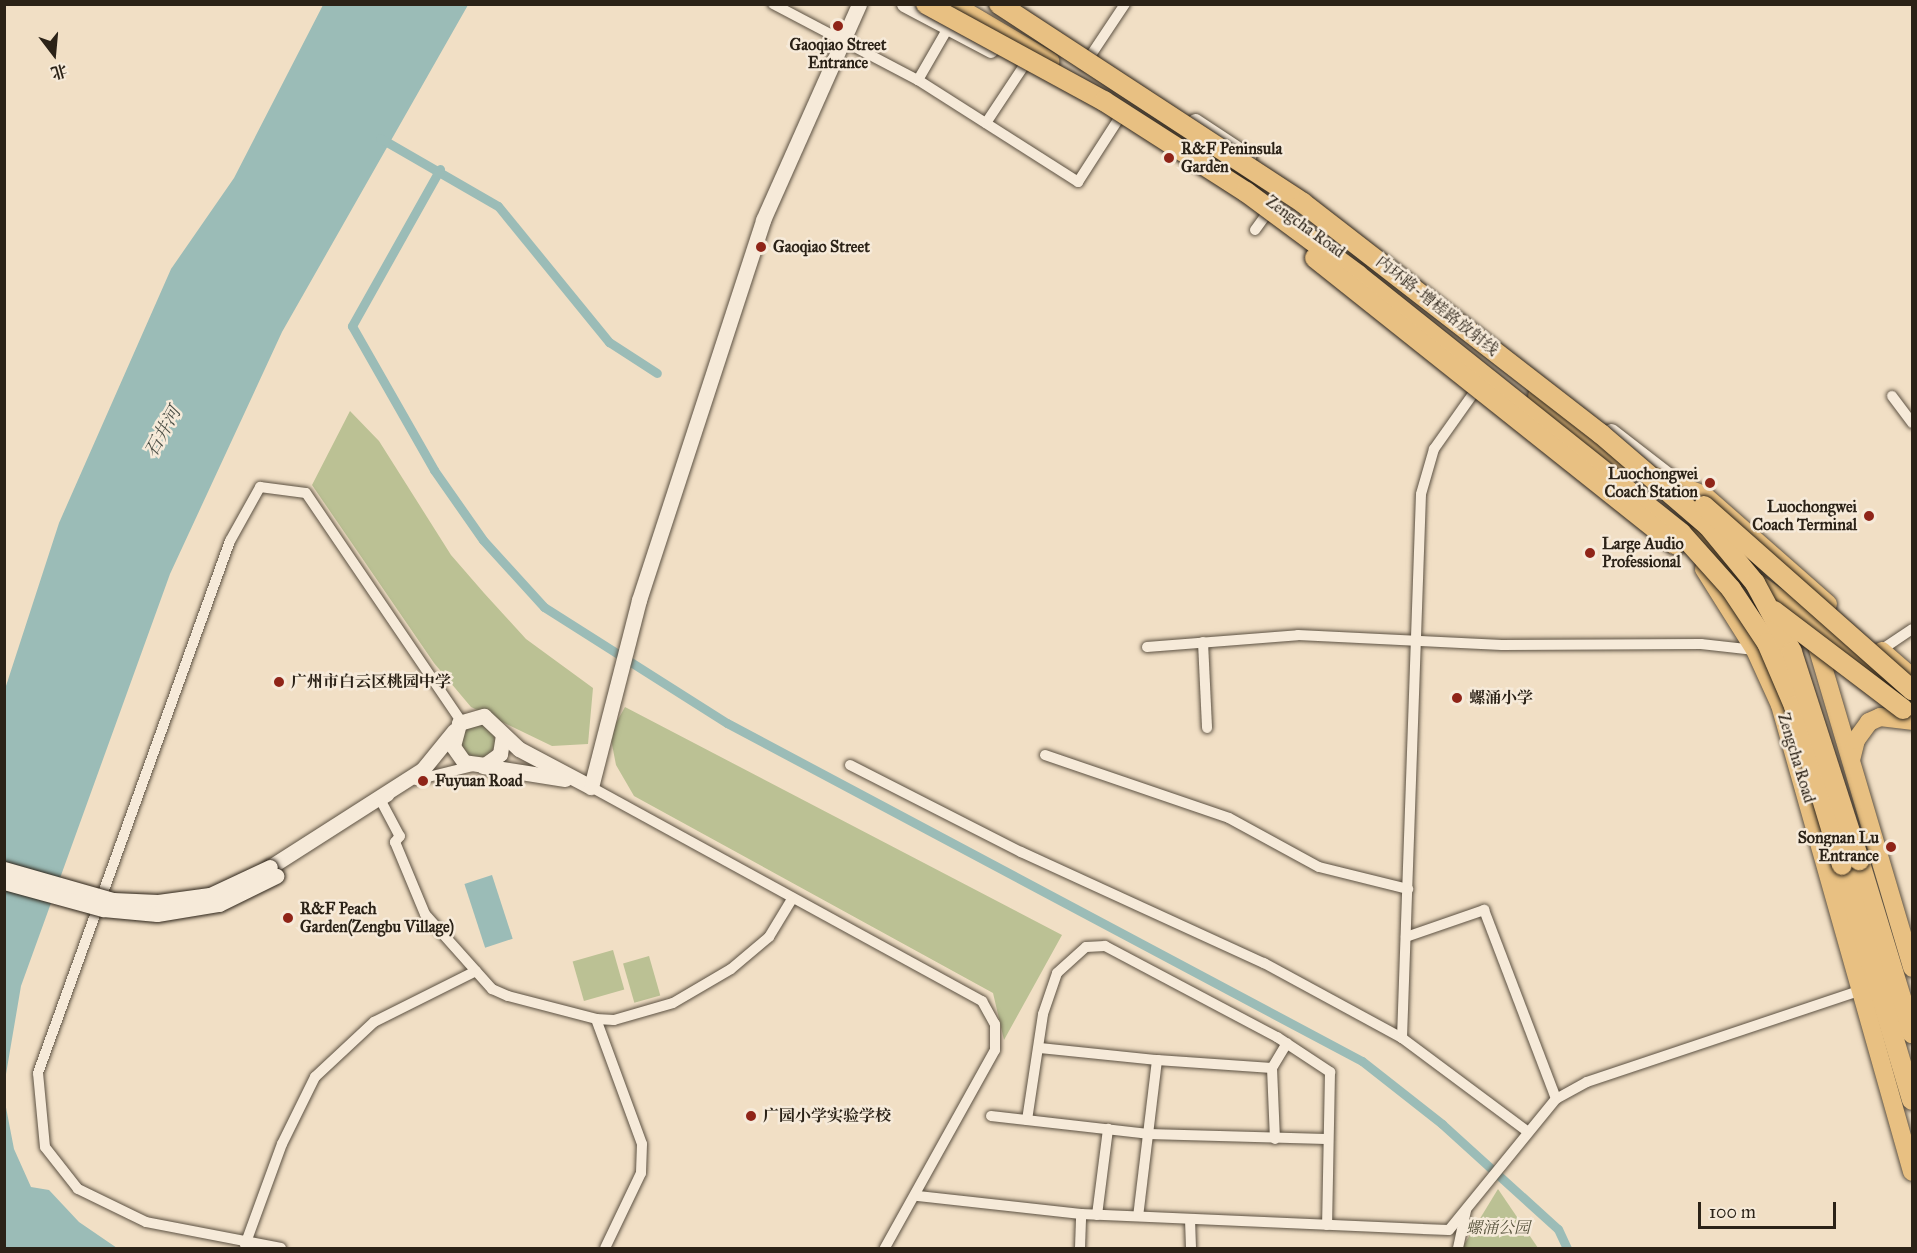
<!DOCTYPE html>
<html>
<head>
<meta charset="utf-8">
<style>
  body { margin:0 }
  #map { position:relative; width:1917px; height:1253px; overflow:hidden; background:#f1dfc5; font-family:"IM FELL Great Primer","Noto Serif SC",serif }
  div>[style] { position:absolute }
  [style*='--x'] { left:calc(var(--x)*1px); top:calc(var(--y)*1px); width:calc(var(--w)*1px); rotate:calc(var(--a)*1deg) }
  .green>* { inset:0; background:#bbc194; transform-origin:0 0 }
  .round { border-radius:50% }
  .water>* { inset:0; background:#9bbcb7; transform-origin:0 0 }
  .canal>* { height:9px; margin:-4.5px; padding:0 4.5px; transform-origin:4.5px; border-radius:4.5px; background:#9bbcb7 }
  .roads { filter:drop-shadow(0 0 2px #5c5142) drop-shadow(0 0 2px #5c5142) }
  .street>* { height:10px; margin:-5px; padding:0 5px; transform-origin:5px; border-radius:5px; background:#f6ead9 }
  .secondary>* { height:15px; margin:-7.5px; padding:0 7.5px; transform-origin:7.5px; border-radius:7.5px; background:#f6ead9 }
  .primary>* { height:18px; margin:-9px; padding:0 9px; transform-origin:9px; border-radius:9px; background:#e8c082 }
  .highway>* { height:20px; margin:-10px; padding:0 10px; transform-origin:10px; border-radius:10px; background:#e8c082 }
  .bridges { filter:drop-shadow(0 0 2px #2b2217) drop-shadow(0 0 2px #2b2217) }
  .secondary-bridge>* { height:15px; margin:-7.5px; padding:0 7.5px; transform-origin:7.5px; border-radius:7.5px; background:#f6ead9 }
  .highway-bridge>* { height:20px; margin:-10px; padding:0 10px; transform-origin:10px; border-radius:10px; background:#e8c082 }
  .dots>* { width:16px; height:16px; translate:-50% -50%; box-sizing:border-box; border:3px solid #f6ead9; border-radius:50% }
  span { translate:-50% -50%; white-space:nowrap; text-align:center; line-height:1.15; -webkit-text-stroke:5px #f6ead9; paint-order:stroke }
  .poi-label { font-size:16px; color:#2b2217; font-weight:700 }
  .left { translate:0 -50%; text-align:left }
  .right { translate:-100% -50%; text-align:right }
  .street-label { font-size:16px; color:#2b2217 }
  .park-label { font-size:16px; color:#56523c; font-style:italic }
  .water-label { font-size:18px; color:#4d5047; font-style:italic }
  .frame { position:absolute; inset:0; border:6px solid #2b2217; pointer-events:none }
  .north { position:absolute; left:24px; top:24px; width:60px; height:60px; -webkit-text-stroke:4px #f6ead9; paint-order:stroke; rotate:164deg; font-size:16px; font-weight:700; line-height:24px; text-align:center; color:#2b2217 }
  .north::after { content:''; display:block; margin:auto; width:21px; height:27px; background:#2b2217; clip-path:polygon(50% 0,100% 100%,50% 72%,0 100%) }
  .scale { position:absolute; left:1698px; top:1202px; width:138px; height:27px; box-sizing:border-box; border:3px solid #2b2217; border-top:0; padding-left:8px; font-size:18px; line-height:21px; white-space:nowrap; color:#2b2217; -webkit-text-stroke:4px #f6ead9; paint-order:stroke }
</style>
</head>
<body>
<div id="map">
  <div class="green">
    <div style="clip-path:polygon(350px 411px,379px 441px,451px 555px,484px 593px,526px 639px,593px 688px,588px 744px,552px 746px,471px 707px,434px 663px,312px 485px)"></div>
    <div style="clip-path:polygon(625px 707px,1062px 935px,1004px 1040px,993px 993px,634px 796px,616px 765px,610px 734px)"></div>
    <div class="round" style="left:461px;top:724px;width:34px;height:34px"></div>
    <div style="left:613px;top:950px;width:41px;height:42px;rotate:74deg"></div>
    <div style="left:649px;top:956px;width:41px;height:27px;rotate:74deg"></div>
    <div style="clip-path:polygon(1498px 1189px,1538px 1248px,1462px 1248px)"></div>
  </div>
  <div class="water">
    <div style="clip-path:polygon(323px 5px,468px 5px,282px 332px,170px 574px,21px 986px,5px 1080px,5px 689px,59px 523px,171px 269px,234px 178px)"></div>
    <div style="left:492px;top:875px;width:67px;height:29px;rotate:72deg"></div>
    <div style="clip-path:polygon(4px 1097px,14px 1149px,31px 1187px,49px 1190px,79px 1222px,117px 1248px,5px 1248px)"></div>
  </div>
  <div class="canal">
    <div style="--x:380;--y:138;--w:136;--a:30"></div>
    <div style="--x:498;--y:206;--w:176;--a:50.8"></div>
    <div style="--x:609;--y:342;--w:57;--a:32.9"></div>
    <div style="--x:440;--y:169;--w:180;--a:119.3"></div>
    <div style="--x:352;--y:326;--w:166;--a:60.3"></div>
    <div style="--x:434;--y:470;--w:85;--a:55"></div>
    <div style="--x:483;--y:540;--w:91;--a:47.7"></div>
    <div style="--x:544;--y:607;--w:217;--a:32.4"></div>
    <div style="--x:727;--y:723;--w:719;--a:28.03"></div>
    <div style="--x:1362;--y:1061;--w:102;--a:38.2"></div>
    <div style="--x:1442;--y:1124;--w:156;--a:42.2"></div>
    <div style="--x:1558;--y:1229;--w:21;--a:65"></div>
  </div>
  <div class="roads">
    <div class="street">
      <div style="--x:773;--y:4;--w:164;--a:27.7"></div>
      <div style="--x:918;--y:80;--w:190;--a:32.5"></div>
      <div style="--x:1078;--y:182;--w:74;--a:-57.2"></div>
      <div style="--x:1085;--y:64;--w:72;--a:-56.3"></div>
      <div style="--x:918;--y:80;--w:60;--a:-60"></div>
      <div style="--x:986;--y:123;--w:78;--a:-56.5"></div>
      <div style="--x:1255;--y:230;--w:29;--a:-54"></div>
      <div style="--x:1892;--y:396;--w:34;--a:53"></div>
      <div style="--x:1203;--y:642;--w:86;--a:87.3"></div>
      <div style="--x:1147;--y:647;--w:151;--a:-4.5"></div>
      <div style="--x:1298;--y:635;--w:204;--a:2.8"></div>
      <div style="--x:1502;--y:645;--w:199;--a:-0.3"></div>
      <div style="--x:1701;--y:644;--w:54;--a:6.3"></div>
      <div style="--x:1881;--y:650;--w:37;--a:-34"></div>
      <div style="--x:1045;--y:755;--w:194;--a:18.9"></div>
      <div style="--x:1229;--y:818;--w:102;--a:28.6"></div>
      <div style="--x:1319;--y:867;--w:92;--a:13.9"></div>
      <div style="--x:850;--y:765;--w:192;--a:27"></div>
      <div style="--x:1021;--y:852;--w:267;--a:24.6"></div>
      <div style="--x:1264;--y:963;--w:157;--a:28.5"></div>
      <div style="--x:1402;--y:1038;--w:157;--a:36.7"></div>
      <div style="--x:416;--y:780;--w:59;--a:-13.8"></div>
      <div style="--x:591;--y:787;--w:446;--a:28.7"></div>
      <div style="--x:982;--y:1001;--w:26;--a:61"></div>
      <div style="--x:995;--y:1024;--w:26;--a:90"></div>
      <div style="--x:995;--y:1050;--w:227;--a:119.1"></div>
      <div style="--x:389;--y:796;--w:9;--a:148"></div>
      <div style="--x:381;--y:801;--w:40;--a:62"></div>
      <div style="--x:400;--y:836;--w:8;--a:130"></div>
      <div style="--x:395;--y:842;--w:78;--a:67.4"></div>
      <div style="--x:425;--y:914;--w:101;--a:48.2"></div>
      <div style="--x:492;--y:989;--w:17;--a:24"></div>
      <div style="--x:508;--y:996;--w:91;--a:14.6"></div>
      <div style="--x:596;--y:1019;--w:18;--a:3"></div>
      <div style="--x:614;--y:1020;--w:61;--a:-16.1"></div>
      <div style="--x:673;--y:1003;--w:67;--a:-30.4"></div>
      <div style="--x:731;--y:969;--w:50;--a:-40.1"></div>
      <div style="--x:769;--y:937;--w:44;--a:-58.8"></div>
      <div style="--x:1406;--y:937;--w:83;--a:-19.1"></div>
      <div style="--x:1484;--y:910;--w:202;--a:69.1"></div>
      <div style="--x:596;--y:1019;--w:133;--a:69.8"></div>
      <div style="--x:642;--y:1144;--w:29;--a:92"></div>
      <div style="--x:641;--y:1173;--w:83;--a:115.6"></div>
      <div style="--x:1402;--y:1038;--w:544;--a:-88"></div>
      <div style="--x:1421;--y:494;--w:47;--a:-73.9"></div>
      <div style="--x:1434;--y:449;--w:80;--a:-54.7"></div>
      <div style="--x:1040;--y:1048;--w:118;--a:5.9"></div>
      <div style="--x:1157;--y:1060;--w:157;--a:96.9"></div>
      <div style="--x:1157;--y:1060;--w:115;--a:4"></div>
      <div style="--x:1272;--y:1068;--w:71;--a:87.6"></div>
      <div style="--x:1272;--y:1068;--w:29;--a:-59"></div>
      <div style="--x:991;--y:1116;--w:158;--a:6.5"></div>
      <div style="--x:1148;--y:1134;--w:178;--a:1.6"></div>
      <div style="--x:1027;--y:1120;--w:107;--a:-81.4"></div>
      <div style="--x:1043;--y:1014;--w:43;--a:-71.1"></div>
      <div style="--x:1057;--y:973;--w:39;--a:-42"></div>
      <div style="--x:1086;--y:947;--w:19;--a:-3"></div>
      <div style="--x:1105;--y:946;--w:195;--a:27.9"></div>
      <div style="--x:1277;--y:1037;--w:64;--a:33.4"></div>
      <div style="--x:1330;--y:1072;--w:153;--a:91.1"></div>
      <div style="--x:918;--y:1196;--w:164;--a:6.3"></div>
      <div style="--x:1081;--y:1214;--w:368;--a:2.5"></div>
      <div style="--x:1449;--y:1230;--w:169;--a:-50.8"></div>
      <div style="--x:1556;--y:1099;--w:35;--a:-29"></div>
      <div style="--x:1587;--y:1082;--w:287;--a:-18.5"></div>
      <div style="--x:1097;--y:1215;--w:87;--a:-82.7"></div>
      <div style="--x:1190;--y:1219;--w:29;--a:88"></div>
      <div style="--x:245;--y:1245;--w:108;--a:-69.9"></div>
      <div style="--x:282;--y:1144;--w:75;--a:-63.8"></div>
      <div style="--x:315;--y:1077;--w:81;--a:-43"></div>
      <div style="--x:374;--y:1022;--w:114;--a:-26.6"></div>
      <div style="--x:281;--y:1248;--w:137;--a:-169.1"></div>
      <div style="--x:146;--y:1222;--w:76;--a:-154.1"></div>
      <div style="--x:78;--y:1189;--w:53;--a:-128.2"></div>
      <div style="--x:45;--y:1147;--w:74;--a:-95.4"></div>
      <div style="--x:38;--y:1073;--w:566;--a:-70.16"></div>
      <div style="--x:230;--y:541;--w:62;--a:-60.9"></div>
      <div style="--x:260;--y:487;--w:46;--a:7.4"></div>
      <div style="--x:306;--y:493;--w:276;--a:55.8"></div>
      <div style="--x:1080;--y:1248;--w:34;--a:-88"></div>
      <div style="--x:1458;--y:1248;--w:39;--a:-78"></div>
    </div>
    <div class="secondary">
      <div style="--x:904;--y:4;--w:98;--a:27.9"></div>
      <div style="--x:1195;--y:121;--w:64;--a:33.4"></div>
      <div style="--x:1611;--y:431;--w:78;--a:37.7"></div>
      <div style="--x:503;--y:735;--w:19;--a:99"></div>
      <div style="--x:500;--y:754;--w:19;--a:144"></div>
      <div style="--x:485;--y:765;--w:21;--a:-172"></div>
      <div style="--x:464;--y:762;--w:19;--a:-125"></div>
      <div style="--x:453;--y:746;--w:24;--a:-75"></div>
      <div style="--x:459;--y:723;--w:26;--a:-16"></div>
      <div style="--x:484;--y:716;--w:48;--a:43.3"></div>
      <div style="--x:519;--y:749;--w:81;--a:27.8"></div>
      <div style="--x:483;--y:766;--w:83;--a:9"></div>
      <div style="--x:591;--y:787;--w:193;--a:-75.6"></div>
      <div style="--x:639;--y:600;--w:400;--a:-71.9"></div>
      <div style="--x:763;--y:220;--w:236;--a:-66"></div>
      <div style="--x:270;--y:867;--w:182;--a:-32.6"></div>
      <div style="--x:423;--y:769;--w:49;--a:-50.8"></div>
    </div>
    <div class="primary">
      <div style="--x:953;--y:4;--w:113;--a:30.4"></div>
      <div style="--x:1537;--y:396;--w:104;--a:39.2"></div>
      <div style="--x:1618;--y:462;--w:92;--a:21"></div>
      <div style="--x:1704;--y:495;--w:165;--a:41.3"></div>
      <div style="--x:1688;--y:535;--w:151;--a:34.7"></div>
      <div style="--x:1812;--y:621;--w:129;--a:39"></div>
      <div style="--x:1704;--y:569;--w:96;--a:57.8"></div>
      <div style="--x:1755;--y:650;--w:60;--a:65.6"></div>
      <div style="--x:1780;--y:705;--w:485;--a:74.2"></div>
      <div style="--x:1800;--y:589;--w:395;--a:73.5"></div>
      <div style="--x:1882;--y:651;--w:40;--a:41"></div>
      <div style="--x:1851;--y:760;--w:21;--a:-76"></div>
      <div style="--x:1856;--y:740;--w:22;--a:-54"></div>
      <div style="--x:1869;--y:722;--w:12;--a:-24"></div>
      <div style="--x:1880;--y:717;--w:32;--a:7"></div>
    </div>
    <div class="highway">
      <div style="--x:1859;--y:860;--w:181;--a:73"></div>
      <div style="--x:1842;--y:865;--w:245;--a:73.4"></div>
    </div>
  </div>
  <div class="bridges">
    <div class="secondary-bridge">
      <div style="--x:4;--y:869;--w:113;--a:15.9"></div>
      <div style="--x:113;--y:900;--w:45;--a:2.5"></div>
      <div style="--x:158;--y:902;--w:52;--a:-7.7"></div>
      <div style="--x:210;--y:895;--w:66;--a:-25"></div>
      <div style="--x:4;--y:882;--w:103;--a:15.3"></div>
      <div style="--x:103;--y:909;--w:54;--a:5.3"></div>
      <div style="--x:157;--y:914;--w:63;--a:-9.2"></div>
      <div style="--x:219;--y:904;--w:64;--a:-26.2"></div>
    </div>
    <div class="highway-bridge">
      <div style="--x:926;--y:4;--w:203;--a:28.6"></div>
      <div style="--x:1104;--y:101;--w:169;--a:32.7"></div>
      <div style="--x:1246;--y:192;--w:139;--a:36.5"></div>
      <div style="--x:1358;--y:275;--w:413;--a:38.6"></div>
      <div style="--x:1681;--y:533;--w:75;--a:48.2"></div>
      <div style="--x:1731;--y:589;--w:65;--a:56.3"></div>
      <div style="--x:1767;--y:643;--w:69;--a:66.8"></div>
      <div style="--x:1794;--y:706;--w:166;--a:73.2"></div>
      <div style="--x:999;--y:4;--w:363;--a:33.2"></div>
      <div style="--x:1303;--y:203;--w:377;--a:37.8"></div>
      <div style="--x:1601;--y:434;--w:141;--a:40.7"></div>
      <div style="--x:1708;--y:526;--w:74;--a:50.5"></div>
      <div style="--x:1755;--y:583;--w:78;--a:61.8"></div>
      <div style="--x:1792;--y:652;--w:219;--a:72.1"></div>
      <div style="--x:1315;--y:258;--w:460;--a:38.5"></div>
      <div style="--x:1704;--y:506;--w:278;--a:41.5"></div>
      <div style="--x:1774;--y:611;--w:162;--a:37.2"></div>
    </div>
  </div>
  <div class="dots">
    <div style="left:838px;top:26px;background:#8f2418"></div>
    <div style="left:1169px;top:158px;background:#8f2418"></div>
    <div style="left:761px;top:247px;background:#8f2418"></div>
    <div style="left:1710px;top:483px;background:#8f2418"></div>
    <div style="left:1869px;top:516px;background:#8f2418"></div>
    <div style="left:1590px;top:553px;background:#8f2418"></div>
    <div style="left:279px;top:682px;background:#8f2418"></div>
    <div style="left:1457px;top:698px;background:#8f2418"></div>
    <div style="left:423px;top:781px;background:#8f2418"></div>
    <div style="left:1891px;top:847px;background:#8f2418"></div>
    <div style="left:288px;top:918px;background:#8f2418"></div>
    <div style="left:751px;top:1116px;background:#8f2418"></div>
  </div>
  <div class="poi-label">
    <span style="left:838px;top:54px">Gaoqiao Street<br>Entrance</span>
    <span class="left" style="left:1181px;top:158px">R&amp;F Peninsula<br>Garden</span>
    <span class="left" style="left:773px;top:247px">Gaoqiao Street</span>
    <span class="right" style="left:1698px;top:483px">Luochongwei<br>Coach Station</span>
    <span class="right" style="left:1857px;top:516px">Luochongwei<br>Coach Terminal</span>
    <span class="left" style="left:1602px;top:553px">Large Audio<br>Professional</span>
    <span class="left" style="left:291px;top:682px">广州市白云区桃园中学</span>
    <span class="left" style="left:1469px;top:698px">螺涌小学</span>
    <span class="left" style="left:435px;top:781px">Fuyuan Road</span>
    <span class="right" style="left:1879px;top:847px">Songnan Lu<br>Entrance</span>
    <span class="left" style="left:300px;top:918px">R&amp;F Peach<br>Garden(Zengbu Village)</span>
    <span class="left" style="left:763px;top:1116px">广园小学实验学校</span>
  </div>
  <div class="street-label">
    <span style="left:1305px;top:227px;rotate:36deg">Zengcha Road</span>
    <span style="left:1437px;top:306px;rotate:38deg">内环路-增槎路放射线</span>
    <span style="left:1796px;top:758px;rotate:73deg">Zengcha Road</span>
  </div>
  <div class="park-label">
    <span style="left:1498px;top:1228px">螺涌公园</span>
  </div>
  <div class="water-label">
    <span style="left:163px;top:432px;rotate:-61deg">石井河</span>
  </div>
  <div class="frame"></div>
  <div class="north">北</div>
  <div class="scale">100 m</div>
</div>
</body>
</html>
